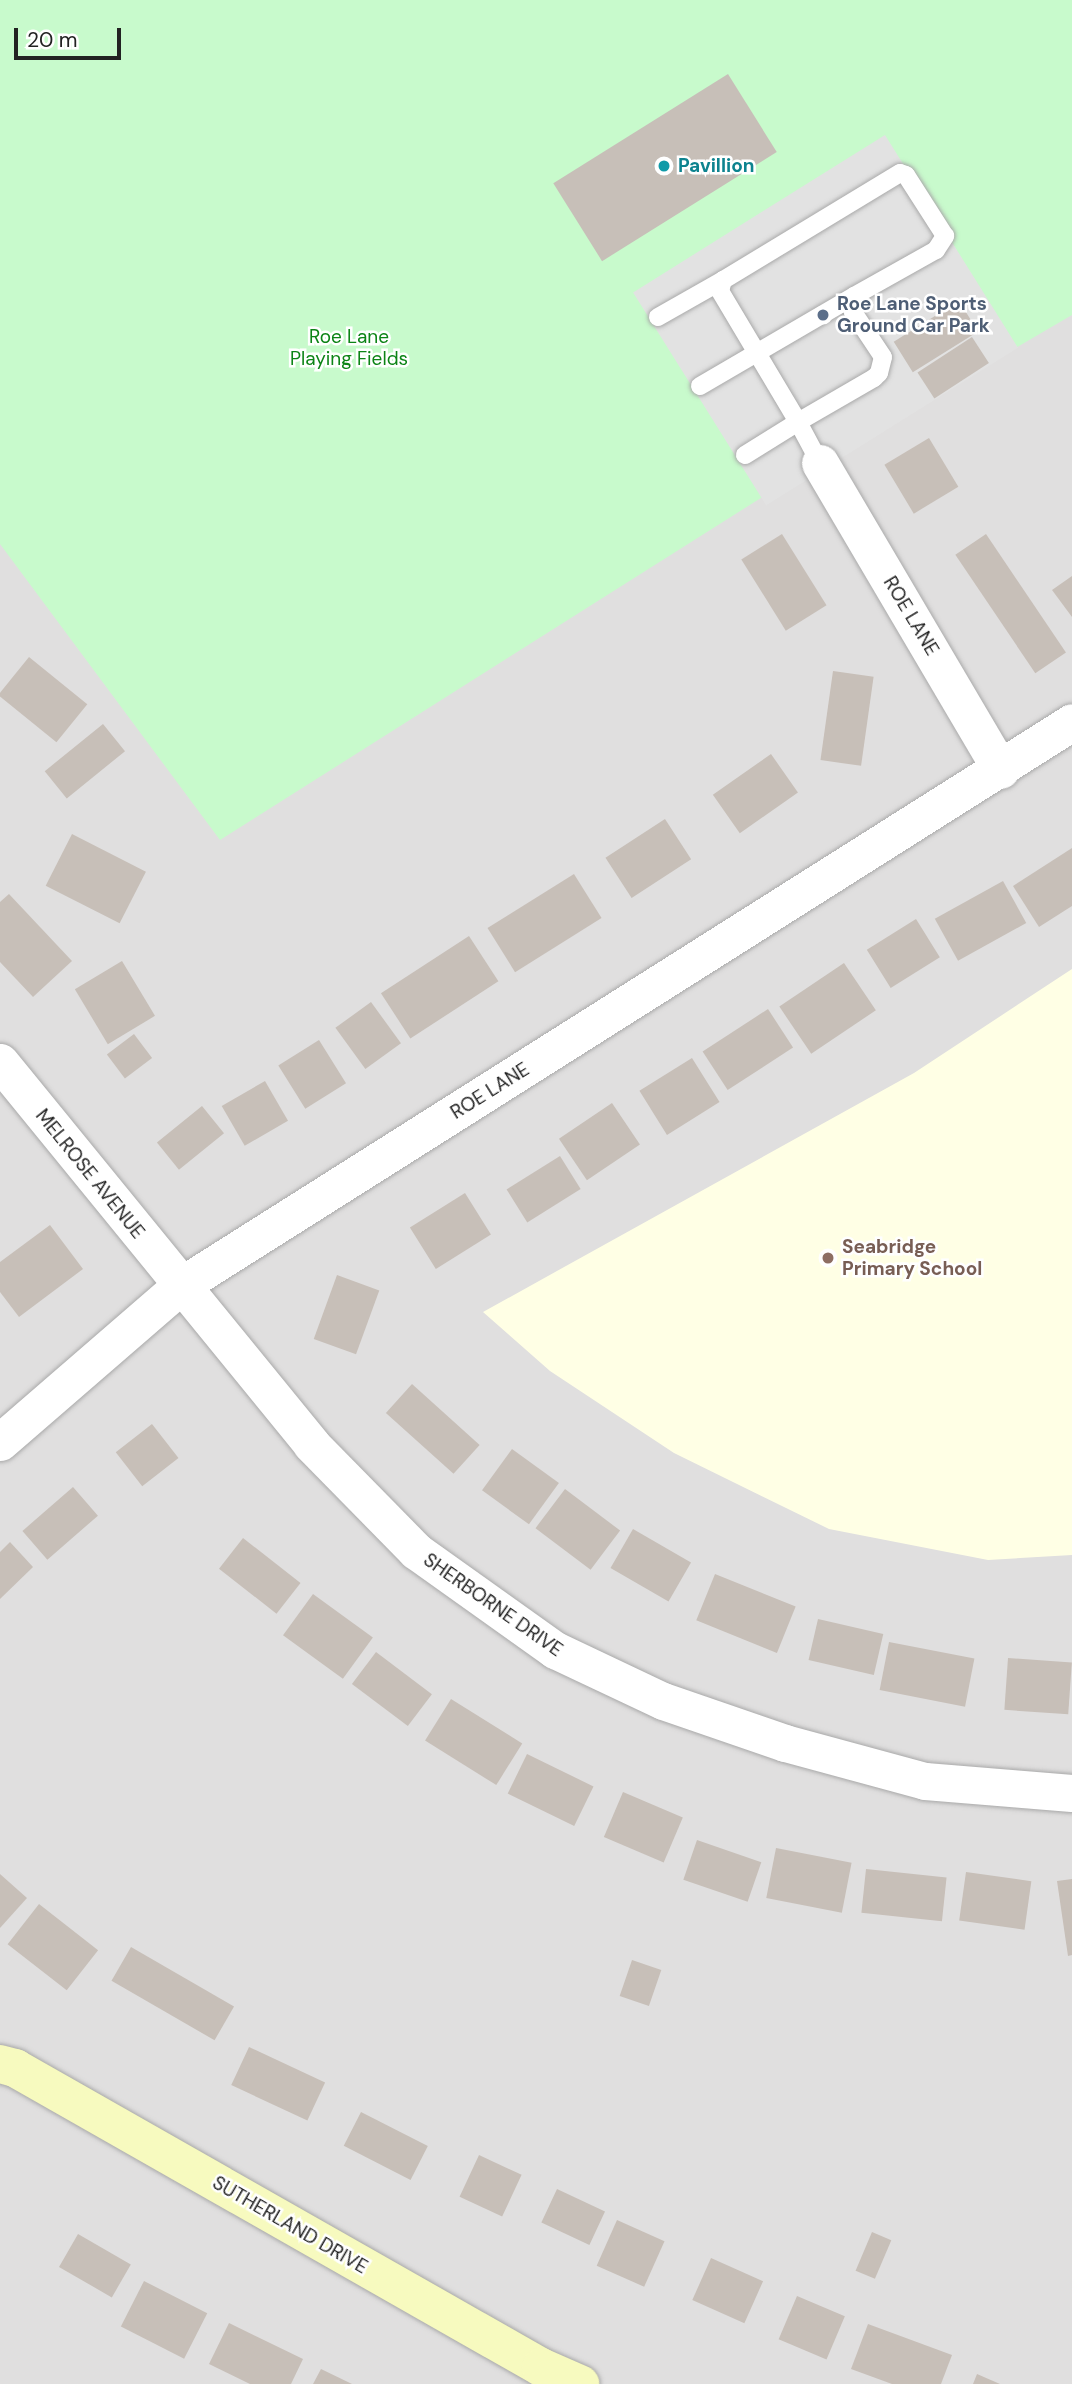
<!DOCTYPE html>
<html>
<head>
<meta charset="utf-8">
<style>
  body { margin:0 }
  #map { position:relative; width:1072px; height:2384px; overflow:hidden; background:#f2efe9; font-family:"DM Sans",sans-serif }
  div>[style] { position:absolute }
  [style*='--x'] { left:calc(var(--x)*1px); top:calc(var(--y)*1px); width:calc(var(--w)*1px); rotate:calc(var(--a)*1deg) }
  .residential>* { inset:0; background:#e0dfdf; transform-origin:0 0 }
  .education>* { inset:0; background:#ffffe5 }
  .park>* { inset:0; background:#c8facc }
  .parking>* { inset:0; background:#e2e2e2; transform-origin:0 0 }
  .building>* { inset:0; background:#c7bfb8; transform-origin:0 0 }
  .roads { filter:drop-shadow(0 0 2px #a9a9a9) drop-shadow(0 0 2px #a9a9a9) }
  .lane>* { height:18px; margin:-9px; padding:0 9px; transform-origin:9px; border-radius:9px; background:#fff }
  .street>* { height:37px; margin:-18.5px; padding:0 18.5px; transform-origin:18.5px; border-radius:18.5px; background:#fff }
  .secondary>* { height:38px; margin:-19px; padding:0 19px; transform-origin:19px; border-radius:19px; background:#f7fabf }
  .dots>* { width:19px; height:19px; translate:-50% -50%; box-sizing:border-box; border:4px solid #fff; border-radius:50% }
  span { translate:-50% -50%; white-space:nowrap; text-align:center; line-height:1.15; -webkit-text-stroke:5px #fff; paint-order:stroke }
  .culture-label { font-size:19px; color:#0d838f; font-weight:700 }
  .left { translate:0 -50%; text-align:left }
  .service-label { font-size:19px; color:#4e5e75; font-weight:700 }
  .park-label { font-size:19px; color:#0c8416 }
  .street-label { font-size:19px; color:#222 }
  .education-label { font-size:19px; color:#785e54; font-weight:700 }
  .scale { position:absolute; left:14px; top:28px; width:107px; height:32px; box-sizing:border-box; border:4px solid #222; border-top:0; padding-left:9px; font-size:21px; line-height:24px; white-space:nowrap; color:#222; -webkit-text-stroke:5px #fff; paint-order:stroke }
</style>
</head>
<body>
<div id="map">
  <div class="residential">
    <div style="left:0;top:0;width:1072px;height:2384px"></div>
  </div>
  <div class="education">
    <div style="clip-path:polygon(1072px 969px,1072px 1555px,988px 1560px,829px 1529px,674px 1453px,550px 1371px,483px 1312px,914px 1073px)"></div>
  </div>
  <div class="park">
    <div style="clip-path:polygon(0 0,1072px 0,1072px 315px,794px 477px,220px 840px,0 544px)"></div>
  </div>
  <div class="parking">
    <div style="left:885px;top:135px;width:251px;height:297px;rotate:58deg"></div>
  </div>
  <div class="building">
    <div style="left:728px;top:74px;width:92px;height:206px;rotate:58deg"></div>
    <div style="left:959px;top:301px;width:36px;height:77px;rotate:58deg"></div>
    <div style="left:972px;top:337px;width:31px;height:65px;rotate:57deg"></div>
    <div style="left:929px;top:438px;width:57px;height:52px;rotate:59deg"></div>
    <div style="left:782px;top:534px;width:84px;height:48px;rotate:58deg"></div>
    <div style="left:986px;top:534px;width:143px;height:37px;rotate:56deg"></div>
    <div style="clip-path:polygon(1072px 576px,1072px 617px,1052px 590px)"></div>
    <div style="left:29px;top:657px;width:75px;height:49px;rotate:39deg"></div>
    <div style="left:833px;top:671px;width:41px;height:90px;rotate:8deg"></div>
    <div style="left:103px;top:724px;width:35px;height:75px;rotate:51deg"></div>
    <div style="left:771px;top:754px;width:47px;height:71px;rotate:55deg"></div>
    <div style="left:665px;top:819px;width:48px;height:71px;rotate:57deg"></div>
    <div style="left:72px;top:834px;width:83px;height:58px;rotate:27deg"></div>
    <div style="clip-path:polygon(1072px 848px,1072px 906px,1039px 927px,1013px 886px)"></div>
    <div style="left:574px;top:874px;width:52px;height:102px;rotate:58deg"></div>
    <div style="left:1003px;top:881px;width:48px;height:78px;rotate:61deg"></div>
    <div style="clip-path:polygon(9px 894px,72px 961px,33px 997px,0 962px,0 902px)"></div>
    <div style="left:916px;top:919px;width:45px;height:58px;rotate:58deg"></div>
    <div style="left:469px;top:936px;width:54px;height:105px;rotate:57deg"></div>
    <div style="left:122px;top:961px;width:64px;height:55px;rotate:59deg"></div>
    <div style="left:844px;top:963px;width:57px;height:78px;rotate:56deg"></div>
    <div style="left:371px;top:1002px;width:51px;height:44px;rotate:54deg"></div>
    <div style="left:768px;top:1009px;width:46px;height:78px;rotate:57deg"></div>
    <div style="left:134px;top:1034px;width:30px;height:34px;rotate:53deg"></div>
    <div style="left:319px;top:1040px;width:51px;height:48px;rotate:58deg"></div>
    <div style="left:692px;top:1058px;width:52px;height:62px;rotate:58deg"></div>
    <div style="left:265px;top:1081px;width:46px;height:50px;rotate:60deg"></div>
    <div style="left:612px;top:1103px;width:50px;height:64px;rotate:56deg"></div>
    <div style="left:202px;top:1106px;width:35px;height:58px;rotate:51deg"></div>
    <div style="left:560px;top:1156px;width:39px;height:63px;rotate:58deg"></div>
    <div style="left:465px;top:1193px;width:49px;height:65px;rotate:58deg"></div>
    <div style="clip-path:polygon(50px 1225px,83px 1269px,19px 1317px,0 1292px,0 1262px)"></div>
    <div style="left:337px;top:1275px;width:45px;height:68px;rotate:20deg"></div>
    <div style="left:412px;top:1384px;width:91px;height:39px;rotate:42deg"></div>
    <div style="left:152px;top:1424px;width:43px;height:46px;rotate:52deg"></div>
    <div style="left:512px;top:1449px;width:58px;height:51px;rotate:36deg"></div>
    <div style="left:73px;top:1487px;width:38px;height:67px;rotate:49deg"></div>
    <div style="left:565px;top:1489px;width:69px;height:49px;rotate:37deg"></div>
    <div style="left:633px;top:1529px;width:67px;height:45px;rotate:30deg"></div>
    <div style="left:243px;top:1538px;width:73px;height:39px;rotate:38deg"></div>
    <div style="clip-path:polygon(10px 1542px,33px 1567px,0 1599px,0 1552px)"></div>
    <div style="left:715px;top:1574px;width:87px;height:50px;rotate:22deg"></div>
    <div style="left:313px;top:1594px;width:74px;height:51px;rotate:36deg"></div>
    <div style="left:818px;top:1619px;width:67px;height:42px;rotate:13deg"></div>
    <div style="left:889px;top:1642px;width:87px;height:49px;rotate:11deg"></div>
    <div style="left:376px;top:1652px;width:70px;height:40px;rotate:37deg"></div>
    <div style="left:1008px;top:1658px;width:64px;height:52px;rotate:4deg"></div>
    <div style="left:451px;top:1699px;width:84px;height:49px;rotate:32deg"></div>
    <div style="left:527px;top:1754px;width:74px;height:44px;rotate:26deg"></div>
    <div style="left:623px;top:1792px;width:65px;height:49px;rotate:23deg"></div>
    <div style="left:697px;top:1840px;width:68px;height:42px;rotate:19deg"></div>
    <div style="left:776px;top:1848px;width:77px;height:51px;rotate:11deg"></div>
    <div style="left:866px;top:1869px;width:81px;height:44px;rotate:6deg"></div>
    <div style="left:966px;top:1872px;width:66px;height:49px;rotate:8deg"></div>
    <div style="clip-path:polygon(0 1874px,27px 1898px,0 1928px)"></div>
    <div style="clip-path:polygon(1072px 1879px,1072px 1955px,1068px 1956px,1057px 1881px)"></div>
    <div style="left:39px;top:1904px;width:75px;height:51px;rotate:38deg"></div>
    <div style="left:131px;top:1947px;width:119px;height:39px;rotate:30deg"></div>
    <div style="left:632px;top:1960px;width:31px;height:38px;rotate:19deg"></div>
    <div style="left:249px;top:2047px;width:84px;height:42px;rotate:25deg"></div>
    <div style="left:361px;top:2112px;width:75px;height:38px;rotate:27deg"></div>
    <div style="left:479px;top:2155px;width:47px;height:46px;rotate:25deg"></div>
    <div style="left:557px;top:2189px;width:53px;height:37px;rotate:25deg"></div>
    <div style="left:617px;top:2220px;width:52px;height:50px;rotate:24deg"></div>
    <div style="left:872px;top:2232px;width:21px;height:42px;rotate:23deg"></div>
    <div style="left:78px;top:2234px;width:61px;height:38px;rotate:30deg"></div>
    <div style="left:711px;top:2258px;width:57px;height:46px;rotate:24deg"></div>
    <div style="left:144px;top:2281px;width:71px;height:51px;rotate:27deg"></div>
    <div style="left:797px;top:2296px;width:52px;height:47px;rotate:23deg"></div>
    <div style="clip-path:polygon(229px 2323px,303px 2359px,291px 2384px,250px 2384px,209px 2364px)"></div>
    <div style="clip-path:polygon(868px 2324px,952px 2355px,941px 2384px,892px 2384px,851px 2369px)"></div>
    <div style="clip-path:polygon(321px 2369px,352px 2384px,313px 2384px)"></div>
    <div style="clip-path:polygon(977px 2374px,1000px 2384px,973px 2384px)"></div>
  </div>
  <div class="roads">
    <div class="lane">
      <div style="--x:658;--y:317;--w:75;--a:-29.6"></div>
      <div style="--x:700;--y:386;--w:178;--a:-30.3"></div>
      <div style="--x:745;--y:455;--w:62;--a:-31.9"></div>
      <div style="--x:798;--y:422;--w:88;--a:-30.1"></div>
      <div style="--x:874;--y:378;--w:7;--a:-45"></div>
      <div style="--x:879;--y:373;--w:16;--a:-76"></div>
      <div style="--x:883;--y:357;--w:54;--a:-123.7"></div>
      <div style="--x:853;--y:312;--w:16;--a:-86"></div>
      <div style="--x:854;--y:296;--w:94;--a:-29.3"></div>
      <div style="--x:936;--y:250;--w:17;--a:-57"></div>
      <div style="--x:945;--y:236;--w:72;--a:-122.6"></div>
      <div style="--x:906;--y:175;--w:6;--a:-162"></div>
      <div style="--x:900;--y:173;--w:207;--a:148.8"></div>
      <div style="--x:723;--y:280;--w:11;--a:105"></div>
      <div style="--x:720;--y:291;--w:152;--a:59.2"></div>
      <div style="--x:798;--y:422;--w:47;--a:61.8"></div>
    </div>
    <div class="street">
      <div style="--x:820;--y:463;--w:356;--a:59.5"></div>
      <div style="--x:0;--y:1062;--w:493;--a:50.8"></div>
      <div style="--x:311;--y:1444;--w:150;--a:45.5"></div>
      <div style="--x:416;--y:1551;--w:171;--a:35.5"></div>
      <div style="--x:555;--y:1650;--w:119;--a:25.3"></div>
      <div style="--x:663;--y:1701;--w:129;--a:19"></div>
      <div style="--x:785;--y:1743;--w:145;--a:15.2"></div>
      <div style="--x:925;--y:1781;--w:147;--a:4.7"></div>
      <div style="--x:0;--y:1442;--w:238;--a:-40.9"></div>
      <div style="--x:180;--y:1286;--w:1055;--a:-32.3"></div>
    </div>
    <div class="secondary">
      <div style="--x:0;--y:2064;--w:16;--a:15"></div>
      <div style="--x:15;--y:2068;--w:605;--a:29.62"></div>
      <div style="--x:541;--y:2367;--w:43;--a:23.6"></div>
    </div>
  </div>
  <div class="dots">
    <div style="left:664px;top:166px;background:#0f9aa8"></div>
    <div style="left:823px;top:315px;background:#5c6f8a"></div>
    <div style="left:828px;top:1258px;background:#8d6e63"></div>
  </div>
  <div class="culture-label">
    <span class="left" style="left:678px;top:166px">Pavillion</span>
  </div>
  <div class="service-label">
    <span class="left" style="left:837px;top:315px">Roe Lane Sports<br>Ground Car Park</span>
  </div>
  <div class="park-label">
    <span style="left:349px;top:348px">Roe Lane<br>Playing Fields</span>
  </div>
  <div class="street-label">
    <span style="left:911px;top:616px;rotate:59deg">ROE LANE</span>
    <span style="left:490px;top:1091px;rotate:-32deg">ROE LANE</span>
    <span style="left:90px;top:1174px;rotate:51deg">MELROSE AVENUE</span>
    <span style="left:493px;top:1605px;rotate:35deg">SHERBORNE DRIVE</span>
    <span style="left:290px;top:2225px;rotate:30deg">SUTHERLAND DRIVE</span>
  </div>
  <div class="education-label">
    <span class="left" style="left:842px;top:1258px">Seabridge<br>Primary School</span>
  </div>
  <div class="scale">20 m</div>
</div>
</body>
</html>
